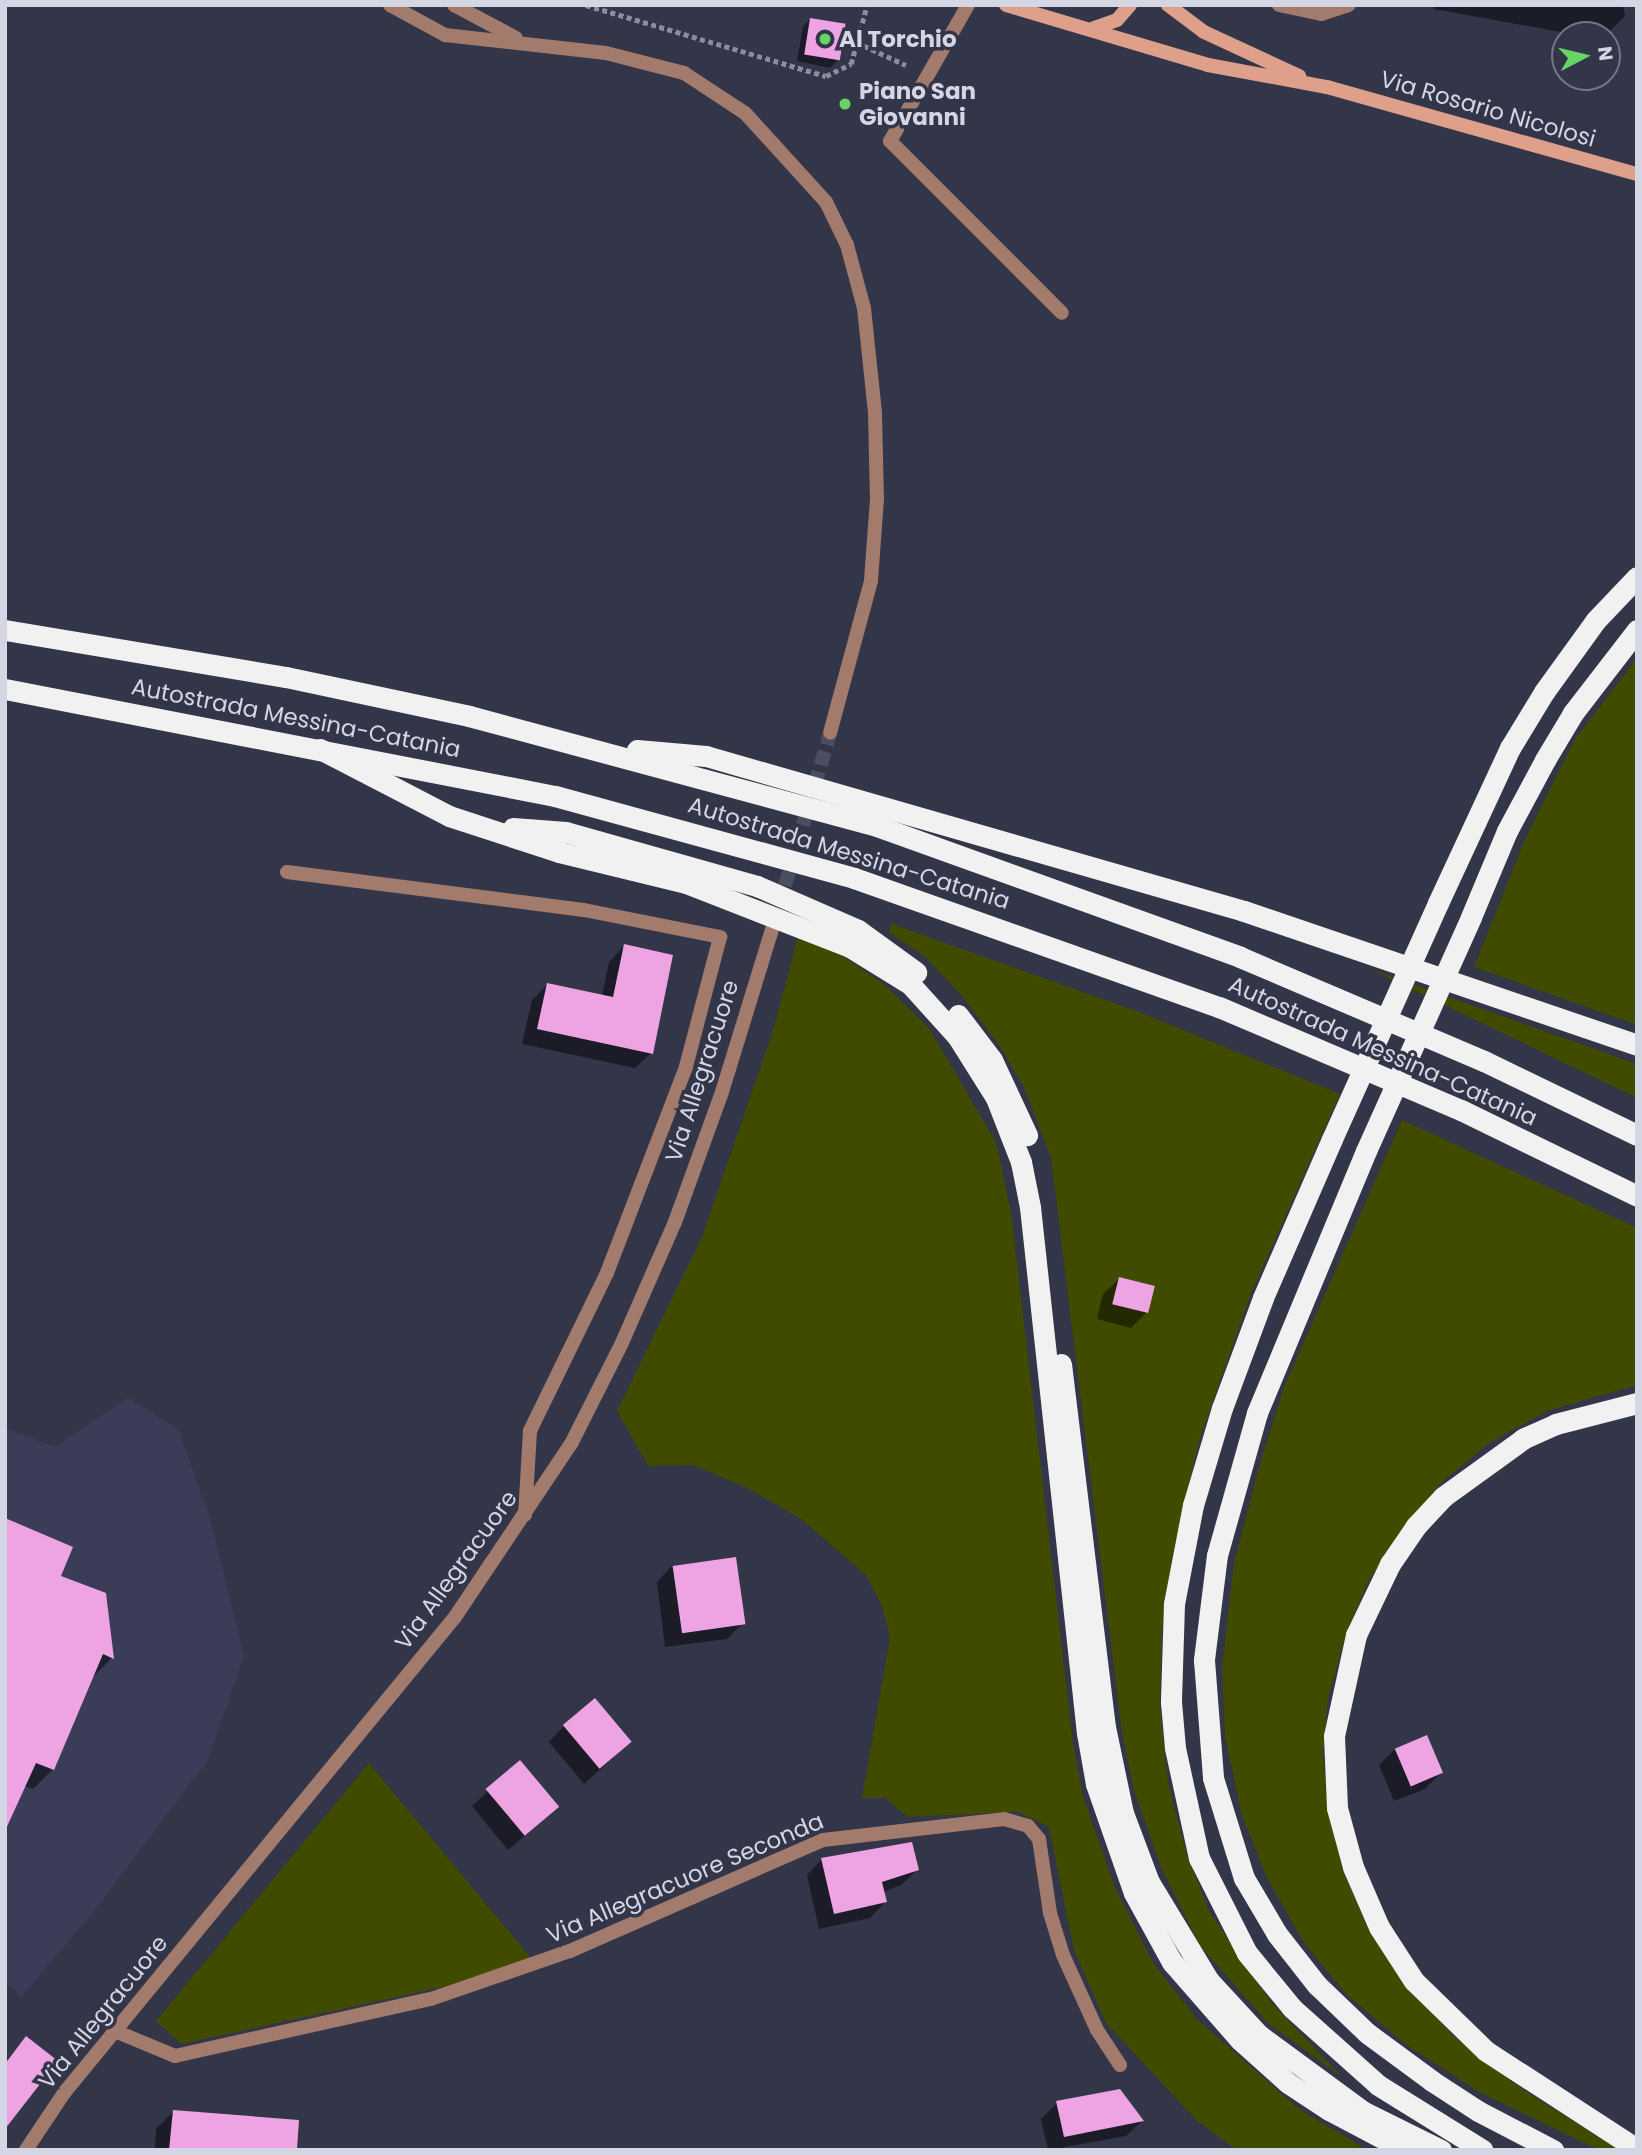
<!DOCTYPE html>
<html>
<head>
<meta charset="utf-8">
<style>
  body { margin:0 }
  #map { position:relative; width:1642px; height:2155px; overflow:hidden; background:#333549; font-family:Poppins,sans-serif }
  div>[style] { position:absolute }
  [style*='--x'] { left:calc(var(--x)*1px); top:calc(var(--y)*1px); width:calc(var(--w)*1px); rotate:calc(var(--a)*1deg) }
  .built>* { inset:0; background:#3b3d58 }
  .green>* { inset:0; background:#404b00 }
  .shadow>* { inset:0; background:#0007 }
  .building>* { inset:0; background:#eea4e3; transform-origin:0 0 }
  .tertiary-tunnel>* { height:14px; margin-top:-7px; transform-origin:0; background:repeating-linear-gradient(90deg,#4b4d60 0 14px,transparent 0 21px) }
  .path>* { height:4.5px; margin-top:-2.25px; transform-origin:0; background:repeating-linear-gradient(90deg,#8b8c9d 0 5px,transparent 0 8.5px) }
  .service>* { height:14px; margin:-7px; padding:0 7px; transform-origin:7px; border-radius:7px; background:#a27b6c }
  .minor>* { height:14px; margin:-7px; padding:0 7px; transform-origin:7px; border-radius:7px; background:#a27b6c }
  .tertiary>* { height:14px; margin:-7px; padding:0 7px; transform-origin:7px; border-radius:7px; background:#a27b6c }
  .secondary>* { height:14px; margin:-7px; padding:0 7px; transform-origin:7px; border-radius:7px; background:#dea08a }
  .motorway>* { height:21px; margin:-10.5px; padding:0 10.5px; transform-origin:10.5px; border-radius:10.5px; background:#f1f1f1 }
  .motorway-bridge>* { height:21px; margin:-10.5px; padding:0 10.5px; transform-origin:10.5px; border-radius:10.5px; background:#f1f1f1 }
  .dots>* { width:19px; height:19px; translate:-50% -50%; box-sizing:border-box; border:4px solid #333549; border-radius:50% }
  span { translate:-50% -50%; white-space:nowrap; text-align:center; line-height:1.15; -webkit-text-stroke:7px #333549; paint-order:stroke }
  .poi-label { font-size:23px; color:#d5d6e4; font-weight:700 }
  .left { translate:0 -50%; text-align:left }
  .street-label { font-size:23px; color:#d5d6e4 }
  .frame { position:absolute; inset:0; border:7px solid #d5d6e4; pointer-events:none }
  .north { position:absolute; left:1551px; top:21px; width:70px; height:70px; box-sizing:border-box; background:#333549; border:2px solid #747587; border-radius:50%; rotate:83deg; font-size:19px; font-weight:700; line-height:28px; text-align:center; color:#d5d6e4 }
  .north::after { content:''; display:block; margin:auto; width:24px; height:32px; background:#68d465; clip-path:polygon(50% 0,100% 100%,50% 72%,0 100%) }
</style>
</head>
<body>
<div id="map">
  <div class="built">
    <div style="clip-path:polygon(128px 1398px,178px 1429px,211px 1521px,244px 1655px,208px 1760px,95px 1910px,22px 1996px,5px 1983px,5px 1428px,55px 1447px)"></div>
  </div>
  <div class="green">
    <div style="clip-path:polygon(1637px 658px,1637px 1025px,1474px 967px,1525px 839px,1575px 739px)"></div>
    <div style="clip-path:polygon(892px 924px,1139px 1012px,1340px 1094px,1252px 1291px,1199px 1441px,1174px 1548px,1162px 1630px,1160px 1707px,1168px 1783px,1187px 1855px,1210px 1913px,1272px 2003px,1342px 2077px,1268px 2023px,1200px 1946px,1161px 1867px,1134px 1791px,1122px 1733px,1051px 1158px,1023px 1085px,999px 1045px,963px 997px,923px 955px,888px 932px)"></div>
    <div style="clip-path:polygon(798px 936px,838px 953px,885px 985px,929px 1028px,996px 1142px,1011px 1212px,1073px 1743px,1083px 1796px,1115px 1888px,1154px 1964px,1197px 2019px,1299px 2109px,1368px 2150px,1237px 2150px,1197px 2121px,1106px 2023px,1074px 1950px,1049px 1827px,1018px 1812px,908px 1817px,885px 1798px,862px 1798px,890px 1637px,882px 1606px,865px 1574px,801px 1519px,747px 1488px,693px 1465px,648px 1466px,617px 1411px,702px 1237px,773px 1031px)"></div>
    <div style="clip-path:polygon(1370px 969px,1637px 1064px,1637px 1098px)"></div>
    <div style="clip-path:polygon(1402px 1120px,1637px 1228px,1637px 1385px,1547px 1411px,1489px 1443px,1440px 1484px,1406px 1525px,1369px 1580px,1346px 1634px,1328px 1698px,1323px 1755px,1329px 1815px,1344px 1873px,1370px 1932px,1402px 1980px,1454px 2036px,1516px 2085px,1619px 2150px,1599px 2150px,1481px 2093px,1409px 2047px,1347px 1995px,1304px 1943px,1267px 1878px,1242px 1816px,1225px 1737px,1222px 1667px,1234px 1563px,1259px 1467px,1284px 1387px)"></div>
    <div style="clip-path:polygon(369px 1763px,531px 1958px,466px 1982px,181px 2044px,156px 2021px)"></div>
  </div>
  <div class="shadow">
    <div style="clip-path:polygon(1434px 5px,1623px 5px,1625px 16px,1606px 35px,1577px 35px,1434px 9px)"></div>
    <div style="clip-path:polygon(810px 19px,837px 61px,830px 68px,797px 61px,803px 27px)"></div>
    <div style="clip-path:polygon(624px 946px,651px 1053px,635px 1068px,522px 1044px,532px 1000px,547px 985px,602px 996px,609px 962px)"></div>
    <div style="clip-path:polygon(1119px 1279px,1147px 1312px,1131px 1328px,1097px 1319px,1103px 1294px)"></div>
    <div style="clip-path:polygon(5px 1519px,59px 1577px,104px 1594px,112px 1658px,92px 1678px,53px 1769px,33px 1789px,24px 1786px,5px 1831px)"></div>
    <div style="clip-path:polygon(672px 1566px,743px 1623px,727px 1639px,665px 1647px,657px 1582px)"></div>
    <div style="clip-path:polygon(564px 1726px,630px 1742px,584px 1784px,549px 1742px)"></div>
    <div style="clip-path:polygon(1395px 1749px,1441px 1773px,1425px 1789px,1394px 1801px,1379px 1765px)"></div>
    <div style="clip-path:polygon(519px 1763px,541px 1822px,508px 1850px,472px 1806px)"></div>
    <div style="clip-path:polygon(822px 1859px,917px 1870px,901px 1885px,883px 1892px,885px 1902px,870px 1918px,819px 1929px,807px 1875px)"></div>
    <div style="clip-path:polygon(1057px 2103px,1142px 2121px,1126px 2136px,1048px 2150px,1041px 2119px)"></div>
    <div style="clip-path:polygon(173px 2112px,295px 2150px,155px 2150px,156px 2129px)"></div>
  </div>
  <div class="building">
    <div style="left:810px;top:18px;width:36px;height:37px;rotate:9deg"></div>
    <div style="clip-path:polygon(624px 944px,673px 955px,653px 1054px,537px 1029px,547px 983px,613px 997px)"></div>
    <div style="left:1119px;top:1277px;width:37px;height:28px;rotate:14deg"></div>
    <div style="clip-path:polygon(5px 1518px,73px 1547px,61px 1576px,106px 1593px,114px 1659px,103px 1654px,54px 1770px,36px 1763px,5px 1831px)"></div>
    <div style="left:736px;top:1557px;width:68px;height:64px;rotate:82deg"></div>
    <div style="left:595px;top:1698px;width:57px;height:42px;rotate:50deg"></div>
    <div style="left:1427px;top:1735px;width:41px;height:35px;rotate:67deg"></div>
    <div style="left:520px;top:1760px;width:61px;height:45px;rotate:50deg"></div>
    <div style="clip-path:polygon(912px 1842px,919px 1870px,882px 1882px,887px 1902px,834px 1914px,821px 1858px)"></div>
    <div style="clip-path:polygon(26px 2036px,58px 2061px,5px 2129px,5px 2064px)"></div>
    <div style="clip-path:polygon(1120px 2089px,1144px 2121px,1064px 2137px,1056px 2101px)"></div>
    <div style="clip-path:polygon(173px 2110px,299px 2120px,297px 2150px,169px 2150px)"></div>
  </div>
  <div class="tertiary-tunnel">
    <div style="--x:773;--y:926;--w:201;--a:-73.5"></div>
  </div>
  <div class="path">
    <div style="--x:586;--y:5;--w:250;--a:16.5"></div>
    <div style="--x:826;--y:76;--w:28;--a:-26"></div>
    <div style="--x:851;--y:64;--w:61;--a:-74.8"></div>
    <div style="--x:856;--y:42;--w:55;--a:24.7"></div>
  </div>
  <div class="service">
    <div style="--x:1279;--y:5;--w:43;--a:12.1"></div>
    <div style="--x:1321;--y:14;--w:29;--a:-18"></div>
    <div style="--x:287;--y:872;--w:299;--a:7.3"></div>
    <div style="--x:584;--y:910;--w:139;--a:11.2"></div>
    <div style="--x:720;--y:937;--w:134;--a:104.7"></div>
    <div style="--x:686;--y:1067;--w:221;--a:111"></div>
    <div style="--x:607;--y:1273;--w:176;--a:116"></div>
    <div style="--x:530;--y:1431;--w:84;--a:93.4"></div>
  </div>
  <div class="minor">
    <div style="--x:968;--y:5;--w:157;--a:119.8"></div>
    <div style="--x:890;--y:141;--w:243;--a:45"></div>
    <div style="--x:115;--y:2031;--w:65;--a:22.6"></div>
    <div style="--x:175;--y:2056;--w:262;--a:-12.6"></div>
    <div style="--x:431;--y:1999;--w:147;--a:-19.1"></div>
    <div style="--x:570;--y:1951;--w:276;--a:-23.7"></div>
    <div style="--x:823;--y:1840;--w:182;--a:-6.6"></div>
    <div style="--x:1004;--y:1819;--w:25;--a:16"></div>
    <div style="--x:1028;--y:1826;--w:17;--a:50"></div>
    <div style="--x:1039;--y:1839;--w:75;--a:81.5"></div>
    <div style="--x:1050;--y:1913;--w:44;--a:72.8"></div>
    <div style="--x:1063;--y:1955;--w:82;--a:65.6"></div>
    <div style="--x:1097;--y:2030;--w:42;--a:56.7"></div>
  </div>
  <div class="tertiary">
    <div style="--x:390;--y:5;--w:63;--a:28.6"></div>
    <div style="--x:445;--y:35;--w:162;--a:6.4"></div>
    <div style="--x:606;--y:53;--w:81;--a:14.4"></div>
    <div style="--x:684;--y:73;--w:73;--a:33.3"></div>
    <div style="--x:745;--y:113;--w:120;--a:47.7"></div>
    <div style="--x:826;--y:202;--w:48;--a:64"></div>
    <div style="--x:847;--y:245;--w:65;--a:74.9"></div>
    <div style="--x:864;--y:308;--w:106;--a:84"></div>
    <div style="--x:875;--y:413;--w:86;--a:88.7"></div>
    <div style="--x:877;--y:499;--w:82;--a:94.2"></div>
    <div style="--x:871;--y:581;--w:157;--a:105.1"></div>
    <div style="--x:454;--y:5;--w:70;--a:28"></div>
    <div style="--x:26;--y:2150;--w:69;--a:-56.3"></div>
    <div style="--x:64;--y:2093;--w:616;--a:-50.6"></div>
    <div style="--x:455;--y:1617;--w:208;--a:-56.2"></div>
    <div style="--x:571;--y:1444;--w:111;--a:-63.2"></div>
    <div style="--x:621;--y:1345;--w:134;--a:-66.3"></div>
    <div style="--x:675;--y:1222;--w:138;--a:-70.1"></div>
    <div style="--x:722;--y:1092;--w:170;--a:-72.9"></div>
  </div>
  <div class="secondary">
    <div style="--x:1006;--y:5;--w:211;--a:16.5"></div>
    <div style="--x:1208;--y:65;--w:121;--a:10.5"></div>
    <div style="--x:1327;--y:87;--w:322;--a:15.7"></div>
    <div style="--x:1168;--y:5;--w:45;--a:36.9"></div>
    <div style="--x:1204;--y:32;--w:105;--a:24.9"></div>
    <div style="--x:1094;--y:28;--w:24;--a:-19"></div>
    <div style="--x:1117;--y:20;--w:20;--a:-49"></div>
  </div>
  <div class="motorway">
    <div style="--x:5;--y:630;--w:285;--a:9.5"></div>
    <div style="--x:286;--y:677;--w:187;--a:12"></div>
    <div style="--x:469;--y:716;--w:423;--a:15.1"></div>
    <div style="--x:877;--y:826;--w:386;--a:19.8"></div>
    <div style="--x:1240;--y:957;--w:265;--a:23.1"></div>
    <div style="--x:1484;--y:1061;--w:170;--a:25.8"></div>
    <div style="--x:5;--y:689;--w:560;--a:11.01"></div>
    <div style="--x:555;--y:796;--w:310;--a:15.3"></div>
    <div style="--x:854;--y:878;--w:387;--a:19.5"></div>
    <div style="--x:1219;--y:1007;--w:263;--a:23.1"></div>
    <div style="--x:1461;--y:1110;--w:196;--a:26"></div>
    <div style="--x:320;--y:749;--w:145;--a:27.4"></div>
    <div style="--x:449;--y:816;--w:116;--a:18.1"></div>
    <div style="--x:559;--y:852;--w:131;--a:13.7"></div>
    <div style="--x:686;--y:883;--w:176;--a:21.3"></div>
    <div style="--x:850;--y:947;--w:70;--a:31.7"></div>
    <div style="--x:910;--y:984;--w:70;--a:47.9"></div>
    <div style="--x:957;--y:1036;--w:73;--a:57.8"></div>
    <div style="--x:996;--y:1098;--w:69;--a:68.7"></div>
    <div style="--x:1021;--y:1162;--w:46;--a:78.7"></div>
    <div style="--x:1030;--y:1207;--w:529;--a:83.82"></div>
    <div style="--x:1087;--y:1733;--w:52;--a:80"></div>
    <div style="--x:1096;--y:1784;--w:115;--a:70.8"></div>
    <div style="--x:1134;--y:1893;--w:79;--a:61.2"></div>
    <div style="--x:1172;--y:1962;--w:103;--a:48.9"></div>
    <div style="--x:1240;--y:2040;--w:64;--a:41.9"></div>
    <div style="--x:1288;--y:2083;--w:49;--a:33.4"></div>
    <div style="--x:1329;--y:2110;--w:86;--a:27.8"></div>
    <div style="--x:637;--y:750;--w:69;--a:5"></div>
    <div style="--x:706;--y:756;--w:560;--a:16.07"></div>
    <div style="--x:1244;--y:911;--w:415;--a:18.8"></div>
    <div style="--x:513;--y:828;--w:53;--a:4.3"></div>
    <div style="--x:566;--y:832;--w:198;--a:15.8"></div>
    <div style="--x:757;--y:886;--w:110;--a:23.5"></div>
    <div style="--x:858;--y:930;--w:72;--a:35.9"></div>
    <div style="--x:1438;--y:903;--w:171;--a:-65.1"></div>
    <div style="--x:1510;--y:748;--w:66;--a:-58.7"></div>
    <div style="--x:1544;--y:692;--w:89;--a:-54.2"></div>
    <div style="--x:1596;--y:620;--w:59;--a:-46.4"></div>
    <div style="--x:1471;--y:917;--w:93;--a:-67.3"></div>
    <div style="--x:1507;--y:831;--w:81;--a:-61.8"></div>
    <div style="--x:1545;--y:760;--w:55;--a:-59.2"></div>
    <div style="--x:1573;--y:713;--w:105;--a:-52.4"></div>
    <div style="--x:958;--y:1015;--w:56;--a:52.9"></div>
    <div style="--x:992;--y:1060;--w:83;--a:65"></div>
    <div style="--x:1332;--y:1139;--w:173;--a:113.5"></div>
    <div style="--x:1263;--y:1298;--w:117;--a:110.4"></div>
    <div style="--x:1222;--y:1408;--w:101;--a:106.6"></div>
    <div style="--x:1193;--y:1505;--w:101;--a:100.9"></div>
    <div style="--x:1174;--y:1604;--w:98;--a:91.8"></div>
    <div style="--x:1171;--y:1702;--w:46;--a:85"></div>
    <div style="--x:1175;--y:1748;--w:113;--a:77.7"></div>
    <div style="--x:1199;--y:1858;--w:106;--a:63.2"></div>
    <div style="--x:1247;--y:1953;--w:71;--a:50.7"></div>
    <div style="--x:1292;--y:2008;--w:115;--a:41.8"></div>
    <div style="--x:1378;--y:2085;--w:123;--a:31.8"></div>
    <div style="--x:1366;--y:1151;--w:284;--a:112.6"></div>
    <div style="--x:1257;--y:1413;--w:148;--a:105.7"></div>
    <div style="--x:1217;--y:1555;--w:106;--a:97.1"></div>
    <div style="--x:1204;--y:1660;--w:118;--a:85.6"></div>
    <div style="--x:1213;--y:1778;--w:105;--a:72.8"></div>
    <div style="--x:1244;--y:1878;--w:65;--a:59.5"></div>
    <div style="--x:1277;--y:1934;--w:65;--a:51.9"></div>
    <div style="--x:1317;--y:1985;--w:69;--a:43.8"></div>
    <div style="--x:1367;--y:2033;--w:81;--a:36.4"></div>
    <div style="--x:1432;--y:2081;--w:55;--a:33.1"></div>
    <div style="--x:1478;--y:2111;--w:85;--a:27.5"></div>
    <div style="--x:1061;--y:1364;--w:366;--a:83.1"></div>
    <div style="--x:1105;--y:1727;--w:88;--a:78.2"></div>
    <div style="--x:1123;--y:1813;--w:74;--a:69.4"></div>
    <div style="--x:1149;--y:1882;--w:116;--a:58.8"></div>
    <div style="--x:1209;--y:1981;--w:74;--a:47.2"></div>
    <div style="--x:1259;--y:2035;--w:130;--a:36.3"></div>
    <div style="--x:1364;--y:2112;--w:86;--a:26.3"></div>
    <div style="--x:1637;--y:1403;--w:84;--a:165.5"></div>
    <div style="--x:1556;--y:1424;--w:36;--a:156"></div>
    <div style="--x:1523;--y:1439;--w:99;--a:144.1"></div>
    <div style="--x:1443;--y:1497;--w:40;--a:133"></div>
    <div style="--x:1416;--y:1526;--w:46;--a:124.4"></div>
    <div style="--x:1390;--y:1564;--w:79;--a:115.6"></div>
    <div style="--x:1356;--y:1635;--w:103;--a:102.3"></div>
    <div style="--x:1334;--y:1736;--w:72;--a:87.6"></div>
    <div style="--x:1337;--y:1808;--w:61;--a:74.8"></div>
    <div style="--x:1353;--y:1867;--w:65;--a:66.6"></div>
    <div style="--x:1379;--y:1927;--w:64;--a:57.1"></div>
    <div style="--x:1414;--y:1981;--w:100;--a:44.2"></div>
    <div style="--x:1486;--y:2051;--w:180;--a:33"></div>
  </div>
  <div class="motorway-bridge">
    <div style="--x:1332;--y:1139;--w:259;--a:-65.8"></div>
    <div style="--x:1366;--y:1151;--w:256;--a:-65.8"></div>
  </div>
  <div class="dots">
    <div style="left:825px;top:39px;background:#68d465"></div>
    <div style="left:845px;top:104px;background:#68d465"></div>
  </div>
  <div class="poi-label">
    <span class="left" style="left:839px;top:39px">Al Torchio</span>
    <span class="left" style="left:859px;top:104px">Piano San<br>Giovanni</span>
  </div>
  <div class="street-label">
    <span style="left:1488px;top:109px;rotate:16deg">Via Rosario Nicolosi</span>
    <span style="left:296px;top:718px;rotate:11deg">Autostrada Messina-Catania</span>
    <span style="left:849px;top:853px;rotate:17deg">Autostrada Messina-Catania</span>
    <span style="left:1383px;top:1051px;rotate:24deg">Autostrada Messina-Catania</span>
    <span style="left:702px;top:1071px;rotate:-72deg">Via Allegracuore</span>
    <span style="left:456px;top:1570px;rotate:-54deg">Via Allegracuore</span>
    <span style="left:685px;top:1878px;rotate:-23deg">Via Allegracuore Seconda</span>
    <span style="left:103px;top:2012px;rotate:-51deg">Via Allegracuore</span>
  </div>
  <div class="frame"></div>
  <div class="north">N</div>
</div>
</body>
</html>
